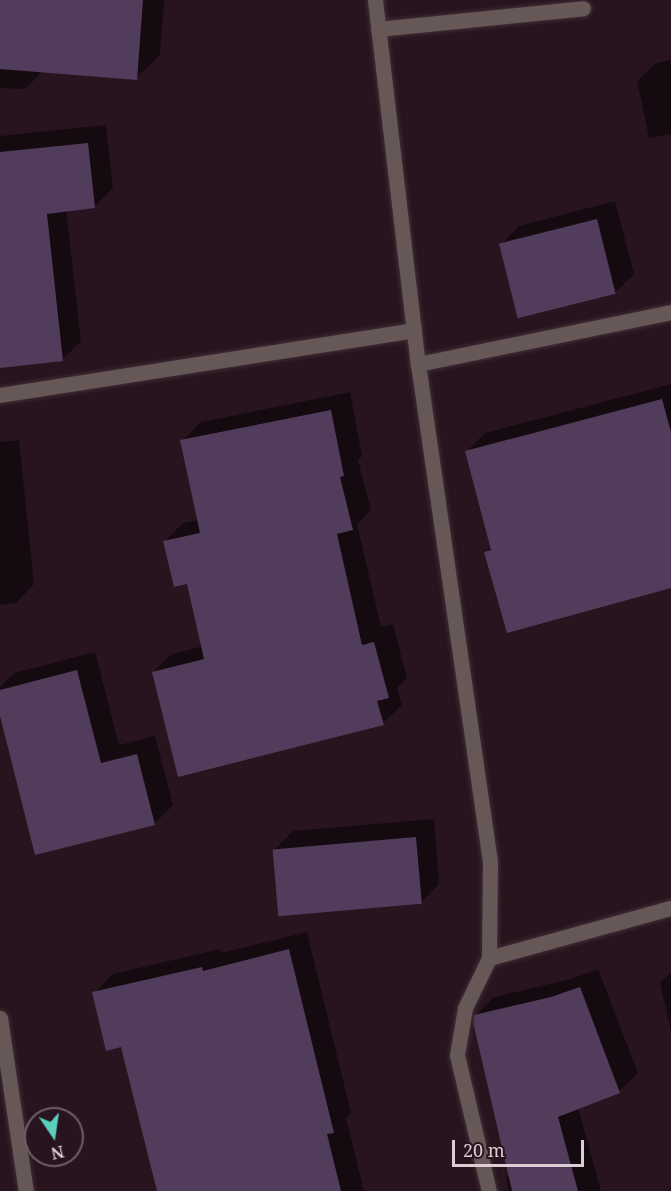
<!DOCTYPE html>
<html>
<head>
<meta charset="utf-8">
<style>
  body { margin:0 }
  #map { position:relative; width:671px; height:1191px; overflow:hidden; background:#28141e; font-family:"Noto Serif",serif }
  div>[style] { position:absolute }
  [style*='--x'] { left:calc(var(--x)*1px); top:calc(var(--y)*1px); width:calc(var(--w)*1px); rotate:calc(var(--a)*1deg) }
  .shadow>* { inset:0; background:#0007 }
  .building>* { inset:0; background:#513c5b; transform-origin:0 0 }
  .roads { filter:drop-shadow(0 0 2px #412e37) drop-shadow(0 0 2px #412e37) }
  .lane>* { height:15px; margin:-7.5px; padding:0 7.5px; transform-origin:7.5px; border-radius:7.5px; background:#655857 }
  .street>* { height:15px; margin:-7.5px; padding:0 7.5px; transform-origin:7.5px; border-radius:7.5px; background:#655857 }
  span { translate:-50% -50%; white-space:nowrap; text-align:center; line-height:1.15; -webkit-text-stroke:4.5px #28141e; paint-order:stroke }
  .north { position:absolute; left:24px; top:1107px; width:60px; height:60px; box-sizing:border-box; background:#28141e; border:2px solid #705e67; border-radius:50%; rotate:167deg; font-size:16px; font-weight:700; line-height:24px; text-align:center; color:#dccdd4 }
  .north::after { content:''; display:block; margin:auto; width:21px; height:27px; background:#5acebd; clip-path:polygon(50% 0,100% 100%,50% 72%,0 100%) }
  .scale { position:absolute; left:452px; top:1140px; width:132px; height:27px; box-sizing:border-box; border:3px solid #dccdd4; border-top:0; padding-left:8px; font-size:18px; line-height:21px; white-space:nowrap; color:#dccdd4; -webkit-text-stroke:4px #28141e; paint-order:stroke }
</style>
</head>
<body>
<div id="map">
  <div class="shadow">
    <div style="clip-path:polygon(0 0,164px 0,160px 55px,136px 78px,43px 71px,25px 89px,0 88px)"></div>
    <div style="clip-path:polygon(671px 60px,671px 134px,649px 138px,637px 81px,656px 63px)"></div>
    <div style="clip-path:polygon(106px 125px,113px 188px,94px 207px,66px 210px,81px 341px,62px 360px,0 366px,0 136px)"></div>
    <div style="clip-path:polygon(615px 201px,634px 274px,616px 292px,519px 317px,501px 245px,519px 226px)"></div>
    <div style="clip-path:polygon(671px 384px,671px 586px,486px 552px,491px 547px,467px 451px,485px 433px)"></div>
    <div style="clip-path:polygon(350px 392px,362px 456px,358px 460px,371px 510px,357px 524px,381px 627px,393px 624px,407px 678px,397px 688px,402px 705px,383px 723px,153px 672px,172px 654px,203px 646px,188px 582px,164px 542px,183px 523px,199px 520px,182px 441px,201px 422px)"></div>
    <div style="clip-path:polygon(19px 440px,34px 584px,16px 603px,0 605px,0 442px)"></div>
    <div style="clip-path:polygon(95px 652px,119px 745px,155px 736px,173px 805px,154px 824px,0 710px,0 687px,14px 673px)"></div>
    <div style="clip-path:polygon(434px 819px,439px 884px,421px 903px,274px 850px,293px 831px)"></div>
    <div style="clip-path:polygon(307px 932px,351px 1113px,346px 1118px,364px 1191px,164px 1191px,123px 1045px,94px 993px,113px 974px,220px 949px,221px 953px)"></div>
    <div style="clip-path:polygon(598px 969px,638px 1073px,619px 1091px,578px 1107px,601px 1191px,509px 1191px,506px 1178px,509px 1175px,475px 1016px,494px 997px,571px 979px)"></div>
    <div style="clip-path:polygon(671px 972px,671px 1031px,660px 983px)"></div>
  </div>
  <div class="building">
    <div style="clip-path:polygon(0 0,143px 0,137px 80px,0 69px)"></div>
    <div style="clip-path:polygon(88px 143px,95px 208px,47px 214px,63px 361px,0 368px,0 152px)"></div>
    <div style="left:597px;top:219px;width:77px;height:101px;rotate:76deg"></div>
    <div style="clip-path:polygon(662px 399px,671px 432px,671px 588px,507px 633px,484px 552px,491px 550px,465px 451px)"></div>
    <div style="clip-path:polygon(331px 410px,344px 476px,340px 477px,353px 530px,337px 534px,362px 645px,374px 642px,389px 698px,377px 701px,384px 725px,178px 777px,152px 672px,204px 659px,187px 584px,174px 587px,163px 541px,200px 533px,180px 440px)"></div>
    <div style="clip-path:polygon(77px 670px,101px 763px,137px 754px,155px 825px,35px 855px,0 716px,0 690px)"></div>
    <div style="left:416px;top:837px;width:67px;height:144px;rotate:85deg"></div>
    <div style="clip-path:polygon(289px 949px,334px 1133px,327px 1134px,341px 1191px,157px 1191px,121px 1047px,106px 1051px,92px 992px,202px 967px,203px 971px)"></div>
    <div style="clip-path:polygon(580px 987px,620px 1093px,558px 1117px,578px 1191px,512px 1191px,473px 1022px,474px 1015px,551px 997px)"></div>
  </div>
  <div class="roads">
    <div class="lane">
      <div style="--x:378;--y:29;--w:206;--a:-5.8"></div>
    </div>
    <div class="street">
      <div style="--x:375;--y:0;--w:367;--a:83.3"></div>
      <div style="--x:418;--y:364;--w:503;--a:81.77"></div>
      <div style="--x:490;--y:862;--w:96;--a:90.6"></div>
      <div style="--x:489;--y:958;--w:55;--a:115.6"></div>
      <div style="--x:465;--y:1008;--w:48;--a:99.7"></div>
      <div style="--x:457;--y:1055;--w:140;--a:76.8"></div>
      <div style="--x:418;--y:364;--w:258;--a:-11.6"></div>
      <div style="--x:0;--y:395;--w:419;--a:-8.9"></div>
      <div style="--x:489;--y:958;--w:189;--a:-15.4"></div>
      <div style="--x:0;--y:1018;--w:175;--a:81.5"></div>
    </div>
  </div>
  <div class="north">N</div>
  <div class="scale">20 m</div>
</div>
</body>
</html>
